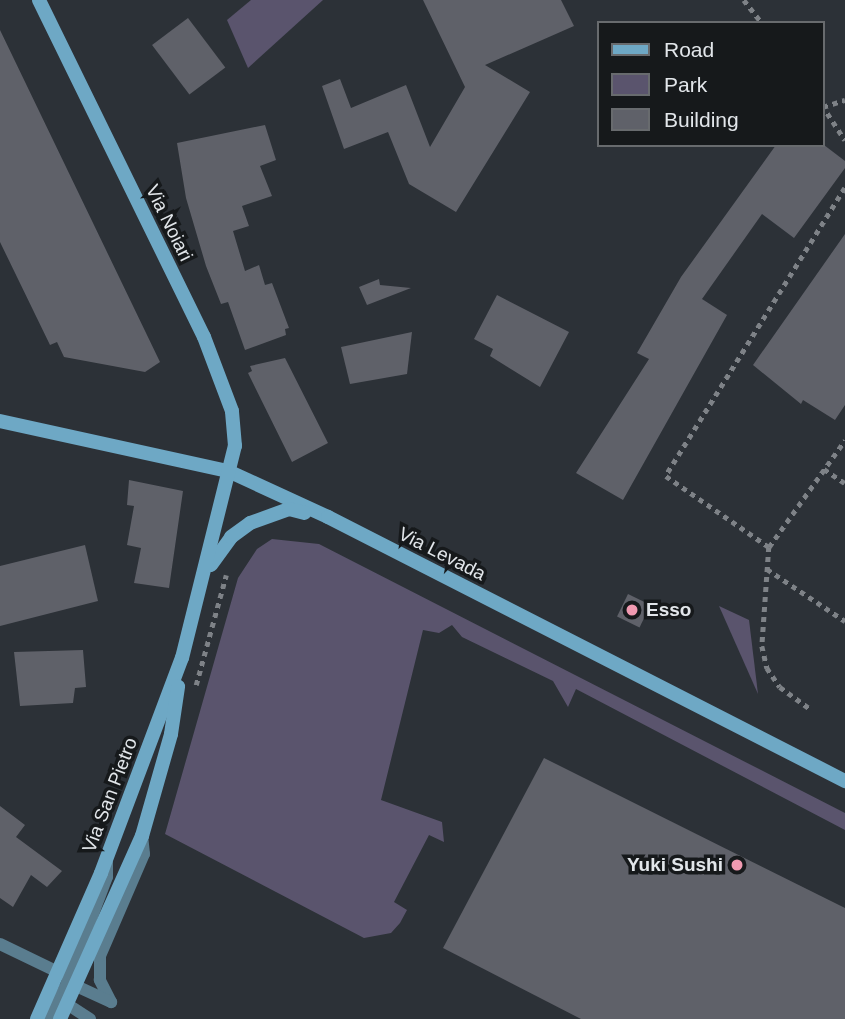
<!DOCTYPE html>
<html>
<head>
<meta charset="utf-8">
<style>
	body { margin:0 }
	#map { position:relative; width:845px; height:1019px; overflow:hidden; background:#2c3137; font-family:Helvetica,sans-serif }
	div>[style] { position:absolute }
	[style*='--x'] { left:calc(var(--x)*1px); top:calc(var(--y)*1px); width:calc(var(--w)*1px); rotate:calc(var(--a)*1deg) }
	.green>* { inset:0; background:#5a546d }
	.building>* { inset:0; background:#5f6169; transform-origin:0 0 }
	.path>* { height:4.5px; margin-top:-2.25px; transform-origin:0; background:repeating-linear-gradient(90deg,#7e8287 0 5px,transparent 0 10px) }
	.lane>* { height:12px; margin:-6px; padding:0 6px; transform-origin:6px; border-radius:6px; background:#5a7d8f }
	.secondary>* { height:14px; margin:-7px; padding:0 7px; transform-origin:7px; border-radius:7px; background:#6ea8c5 }
	.dots>* { width:19px; height:19px; translate:-50% -50%; box-sizing:border-box; border:4px solid #16191b; border-radius:50% }
	span { translate:-50% -50%; white-space:nowrap; text-align:center; line-height:1.15; -webkit-text-stroke:7px #16191b; paint-order:stroke }
	.street-label { font-size:19px; color:#e2e6ea }
	.poi-label { font-size:19px; color:#e2e6ea; font-weight:700 }
	.left { translate:0 -50%; text-align:left }
	.right { translate:-100% -50%; text-align:right }
	.legend { position:absolute; left:597px; top:21px; width:228px; height:126px; box-sizing:border-box; background:#16191b; border:2px solid #686b6e; margin:0; padding:9px 12px; list-style:none; font-size:21px; color:#e2e6ea }
	.legend li { display:flex; align-items:center; gap:14px; height:35px }
	.legend b { width:35px; border:2px solid #686b6e }
</style>
</head>
<body>
<div id="map">
	<div class="green">
		<i style="clip-path:polygon(251px 0,323px 0,248px 68px,227px 20px)"></i>
		<i style="clip-path:polygon(272px 539px,319px 544px,845px 813px,845px 830px,576px 689px,568px 707px,553px 681px,462px 637px,452px 625px,439px 633px,423px 630px,381px 800px,442px 822px,444px 842px,429px 835px,394px 902px,407px 910px,400px 923px,391px 933px,364px 938px,165px 834px,238px 578px,257px 549px)"></i>
		<i style="clip-path:polygon(719px 606px,749px 620px,758px 694px)"></i>
	</div>
	<div class="building">
		<i style="clip-path:polygon(423px 0,561px 0,574px 26px,485px 65px,530px 92px,456px 212px,409px 184px,388px 132px,344px 149px,322px 86px,340px 79px,351px 108px,406px 85px,430px 147px,465px 87px)"></i>
		<i style="left:188px;top:18px;width:62px;height:45px;rotate:53deg"></i>
		<i style="clip-path:polygon(0 30px,160px 362px,145px 372px,64px 357px,57px 342px,50px 345px,0 242px)"></i>
		<i style="clip-path:polygon(265px 125px,276px 160px,260px 166px,272px 196px,242px 206px,249px 226px,233px 231px,245px 271px,259px 265px,265px 285px,272px 283px,289px 328px,285px 329px,286px 335px,245px 350px,228px 302px,221px 304px,206px 266px,186px 198px,177px 143px)"></i>
		<i style="clip-path:polygon(776px 145px,824px 145px,845px 161px,845px 168px,794px 238px,762px 214px,702px 299px,727px 315px,623px 500px,576px 473px,649px 359px,637px 353px,681px 277px)"></i>
		<i style="clip-path:polygon(845px 234px,845px 405px,835px 420px,803px 400px,801px 404px,753px 365px)"></i>
		<i style="clip-path:polygon(379px 279px,380px 285px,411px 288px,367px 305px,359px 287px)"></i>
		<i style="clip-path:polygon(497px 295px,569px 332px,540px 387px,490px 356px,493px 349px,474px 339px)"></i>
		<i style="clip-path:polygon(412px 332px,407px 374px,350px 384px,341px 347px)"></i>
		<i style="clip-path:polygon(285px 358px,328px 443px,292px 462px,248px 373px,252px 371px,250px 366px)"></i>
		<i style="clip-path:polygon(129px 480px,183px 491px,169px 588px,134px 583px,141px 548px,127px 545px,134px 506px,127px 505px)"></i>
		<i style="clip-path:polygon(85px 545px,98px 601px,0 626px,0 566px)"></i>
		<i style="left:628px;top:594px;width:25px;height:25px;rotate:26deg"></i>
		<i style="clip-path:polygon(83px 650px,86px 687px,75px 688px,73px 703px,20px 706px,14px 652px)"></i>
		<i style="clip-path:polygon(544px 758px,845px 908px,845px 1019px,581px 1019px,443px 948px)"></i>
		<i style="clip-path:polygon(0 806px,25px 825px,16px 837px,62px 871px,47px 887px,31px 875px,13px 907px,0 898px)"></i>
	</div>
	<div class="path">
		<i style="--x:744;--y:0;--w:29;--a:52"></i>
		<i style="--x:822;--y:105;--w:42;--a:56.7"></i>
		<i style="--x:823;--y:107;--w:23;--a:-18"></i>
		<i style="--x:845;--y:188;--w:339;--a:121.9"></i>
		<i style="--x:666;--y:476;--w:125;--a:34.6"></i>
		<i style="--x:769;--y:547;--w:131;--a:-54.6"></i>
		<i style="--x:824;--y:469;--w:25;--a:34"></i>
		<i style="--x:769;--y:547;--w:99;--a:94"></i>
		<i style="--x:762;--y:646;--w:23;--a:77"></i>
		<i style="--x:767;--y:668;--w:23;--a:56"></i>
		<i style="--x:780;--y:687;--w:36;--a:36"></i>
		<i style="--x:767;--y:569;--w:94;--a:33.7"></i>
		<i style="--x:196;--y:685;--w:114;--a:-74.7"></i>
	</div>
	<div class="lane">
		<i style="--x:0;--y:944;--w:67;--a:25.8"></i>
		<i style="--x:111;--y:1002;--w:25;--a:-117"></i>
		<i style="--x:100;--y:980;--w:24;--a:-90"></i>
		<i style="--x:100;--y:956;--w:111;--a:-66.7"></i>
		<i style="--x:144;--y:854;--w:18;--a:-96"></i>
		<i style="--x:47;--y:1019;--w:36;--a:-60"></i>
		<i style="--x:65;--y:988;--w:9;--a:-18"></i>
		<i style="--x:74;--y:985;--w:41;--a:24.7"></i>
		<i style="--x:90;--y:1019;--w:27;--a:-147"></i>
		<i style="--x:67;--y:1004;--w:16;--a:-97"></i>
		<i style="--x:65;--y:988;--w:119;--a:-69.3"></i>
		<i style="--x:107;--y:877;--w:15;--a:-90"></i>
	</div>
	<div class="secondary">
		<i style="--x:0;--y:421;--w:233;--a:12.4"></i>
		<i style="--x:228;--y:471;--w:110;--a:24.7"></i>
		<i style="--x:328;--y:517;--w:581;--a:27.05"></i>
		<i style="--x:211;--y:565;--w:34;--a:-54"></i>
		<i style="--x:231;--y:537;--w:24;--a:-36"></i>
		<i style="--x:250;--y:523;--w:41;--a:-19.7"></i>
		<i style="--x:289;--y:509;--w:16;--a:14"></i>
		<i style="--x:37;--y:1019;--w:159;--a:-66.3"></i>
		<i style="--x:101;--y:873;--w:230;--a:-69.4"></i>
		<i style="--x:182;--y:658;--w:219;--a:-76"></i>
		<i style="--x:235;--y:446;--w:35;--a:-95"></i>
		<i style="--x:232;--y:411;--w:79;--a:-110.7"></i>
		<i style="--x:204;--y:337;--w:375;--a:-116.1"></i>
		<i style="--x:60;--y:1019;--w:201;--a:-65.9"></i>
		<i style="--x:142;--y:836;--w:106;--a:-74.1"></i>
		<i style="--x:171;--y:734;--w:48;--a:-81.5"></i>
	</div>
	<div class="dots">
		<i style="left:632px;top:610px;background:#f19ab1"></i>
		<i style="left:737px;top:865px;background:#f19ab1"></i>
	</div>
	<div class="street-label">
		<span style="left:169px;top:223px;rotate:64deg">Via Noiari</span>
		<span style="left:442px;top:554px;rotate:27deg">Via Levada</span>
		<span style="left:110px;top:795px;rotate:-69deg">Via San Pietro</span>
	</div>
	<div class="poi-label">
		<span class="left" style="left:646px;top:610px">Esso</span>
		<span class="right" style="left:723px;top:865px">Yuki Sushi</span>
	</div>
	<ul class="legend">
	<li><b style="height:9px;background:#6ea8c5"></b>Road</li>
	<li><b style="height:19px;background:#5a546d"></b>Park</li>
	<li><b style="height:19px;background:#5f6169"></b>Building</li>
	</ul>
</div>
</body>
</html>
